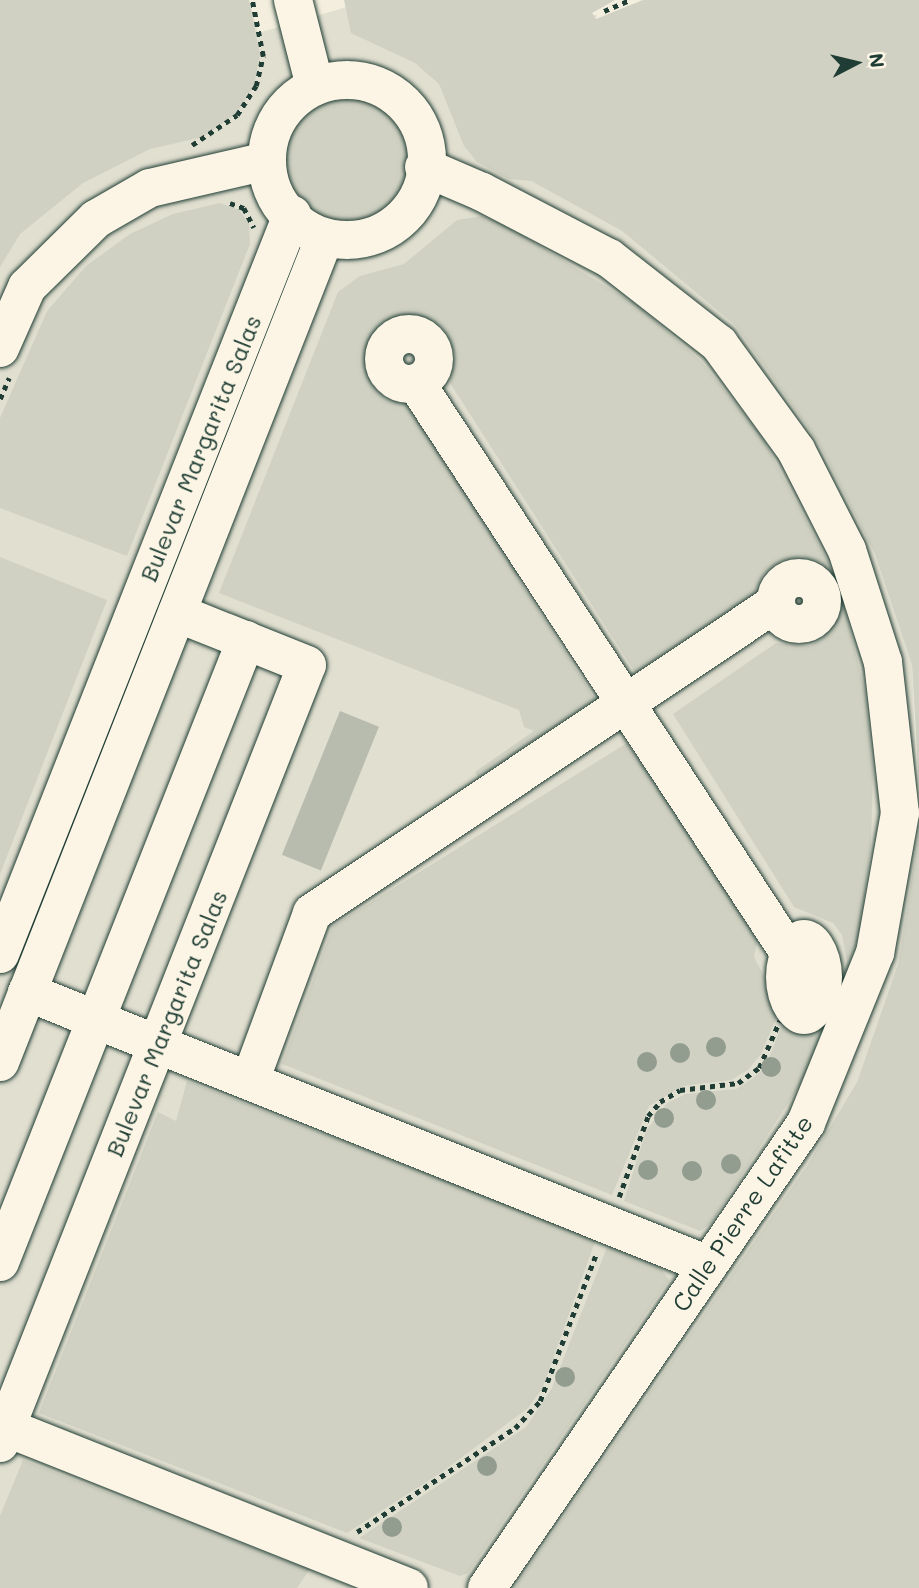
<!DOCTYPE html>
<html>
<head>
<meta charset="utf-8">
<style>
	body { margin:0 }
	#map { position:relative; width:919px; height:1588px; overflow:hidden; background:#f3eede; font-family:Mali,sans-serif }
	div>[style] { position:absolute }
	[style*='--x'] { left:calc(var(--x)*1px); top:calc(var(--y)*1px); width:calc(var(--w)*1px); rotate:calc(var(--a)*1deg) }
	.built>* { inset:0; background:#e1dfd0 }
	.green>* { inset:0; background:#d0d1c2 }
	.round { border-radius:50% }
	.building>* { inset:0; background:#b8bcae; transform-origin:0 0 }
	.path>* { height:4.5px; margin-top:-2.25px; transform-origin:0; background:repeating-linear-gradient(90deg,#1f3d34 0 5px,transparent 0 10px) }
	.roads { filter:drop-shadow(0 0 2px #1f3d34) drop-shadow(0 0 2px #1f3d34) }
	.minor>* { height:38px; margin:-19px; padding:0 19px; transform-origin:19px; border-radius:19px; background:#fcf5e5 }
	.minor>.ring { margin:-19px; padding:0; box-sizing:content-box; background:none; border:38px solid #fcf5e5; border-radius:50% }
	.trees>* { width:20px; height:20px; margin:-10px; border-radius:50%; background:#929d90 }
	span { translate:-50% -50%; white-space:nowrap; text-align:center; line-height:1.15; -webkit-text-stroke:5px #fcf5e5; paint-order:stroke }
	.street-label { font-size:24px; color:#1f3d34 }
	.north { position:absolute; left:821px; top:28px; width:70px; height:70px; -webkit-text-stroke:5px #fcf5e5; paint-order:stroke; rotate:83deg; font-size:19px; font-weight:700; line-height:28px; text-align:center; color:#1f3d34 }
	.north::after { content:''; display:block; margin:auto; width:24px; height:32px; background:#1f3d34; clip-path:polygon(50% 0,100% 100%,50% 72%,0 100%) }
</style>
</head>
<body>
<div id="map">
	<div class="built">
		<i style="clip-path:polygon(0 0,249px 0,258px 33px,371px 0,597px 15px,531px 181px,622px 231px,735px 325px,818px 442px,875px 554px,912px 665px,919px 831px,898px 964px,857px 1082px,808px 1164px,514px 1588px,0 1588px)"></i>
	</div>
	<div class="green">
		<i style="clip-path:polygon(0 0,249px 0,260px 55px,254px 86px,236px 114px,203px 137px,150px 149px,83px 183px,20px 234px,0 267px)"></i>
		<i style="clip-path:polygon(344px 0,615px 0,592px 13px,596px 19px,643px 0,919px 0,919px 786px,912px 665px,875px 554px,818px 442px,735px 325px,622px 231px,531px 181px,509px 179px,477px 162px,464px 146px,439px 84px,415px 63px,351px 33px)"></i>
		<i class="round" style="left:282px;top:94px;width:132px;height:132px"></i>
		<i style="clip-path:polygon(220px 203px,239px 210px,249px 223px,250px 244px,127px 556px,0 508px,0 418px,47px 311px,86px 266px,130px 234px,173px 214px)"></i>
		<i style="clip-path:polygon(482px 216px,507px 226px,638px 306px,701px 361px,762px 437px,837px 579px,821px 562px,801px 556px,780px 561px,763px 574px,750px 603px,638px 677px,450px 383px,455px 355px,448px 336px,441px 326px,413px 315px,379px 325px,365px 365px,373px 385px,385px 399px,420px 407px,524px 571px,517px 577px,597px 702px,481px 783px,475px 772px,534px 731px,524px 727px,519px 710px,219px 593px,338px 292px,360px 276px,404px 264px,457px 220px)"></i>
		<i style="clip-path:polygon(0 557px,107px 600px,0 874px)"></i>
		<i style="clip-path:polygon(843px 600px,865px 692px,873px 770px,871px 844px,860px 930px,847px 976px,808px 1072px,711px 1223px,700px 1231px,624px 1201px,646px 1131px,667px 1103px,686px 1094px,736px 1089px,752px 1079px,765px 1068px,785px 1017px,777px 1016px,761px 1054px,748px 1070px,731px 1080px,683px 1086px,649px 1106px,612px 1195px,282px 1064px,333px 926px,627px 743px,760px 927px,754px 957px,771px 990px,801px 1003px,830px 992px,841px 980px,847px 962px,842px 935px,833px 923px,794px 907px,673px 714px,776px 643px,810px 646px,822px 639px,839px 616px)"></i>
		<i style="clip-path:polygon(919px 831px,919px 1588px,514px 1588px,808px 1164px,857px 1082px,898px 964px)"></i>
		<i style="clip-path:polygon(187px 1081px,596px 1239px,542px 1389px,528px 1408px,442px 1472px,347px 1533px,39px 1413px,158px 1112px,176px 1121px)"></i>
		<i style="clip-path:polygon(608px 1245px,658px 1265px,669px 1280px,468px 1573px,460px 1576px,359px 1538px,526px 1427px,552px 1388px)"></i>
		<i style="clip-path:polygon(23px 1460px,278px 1558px,310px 1569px,297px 1588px,0 1588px,0 1516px)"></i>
	</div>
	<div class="building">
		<i style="left:340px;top:711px;width:42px;height:155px;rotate:22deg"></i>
	</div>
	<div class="path">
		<i style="--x:604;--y:11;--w:28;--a:-23"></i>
		<i style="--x:192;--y:145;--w:54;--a:-33.7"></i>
		<i style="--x:237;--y:115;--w:35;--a:-57"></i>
		<i style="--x:256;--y:86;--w:31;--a:-77"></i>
		<i style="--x:263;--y:56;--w:57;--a:-101.1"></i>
		<i style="--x:230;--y:203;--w:15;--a:20"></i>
		<i style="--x:244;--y:208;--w:22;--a:63"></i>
		<i style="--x:0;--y:399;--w:23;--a:-67"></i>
		<i style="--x:619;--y:1197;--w:86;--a:-70.3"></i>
		<i style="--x:648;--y:1116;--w:18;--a:-49"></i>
		<i style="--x:660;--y:1102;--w:23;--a:-31"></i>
		<i style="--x:680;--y:1090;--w:58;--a:-6.9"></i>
		<i style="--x:738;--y:1083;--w:26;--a:-36"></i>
		<i style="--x:759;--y:1068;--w:52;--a:-66.4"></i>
		<i style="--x:357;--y:1532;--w:189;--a:-33.4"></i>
		<i style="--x:515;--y:1428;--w:37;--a:-47"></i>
		<i style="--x:540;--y:1401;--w:157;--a:-69.1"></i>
	</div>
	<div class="roads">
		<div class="minor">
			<i style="--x:293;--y:0;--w:89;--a:75.7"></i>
			<i class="ring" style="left:267px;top:80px;width:122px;height:122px"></i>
			<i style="--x:424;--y:167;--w:63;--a:23.3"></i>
			<i style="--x:482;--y:192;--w:143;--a:27.5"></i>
			<i style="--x:609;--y:258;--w:140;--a:38"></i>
			<i style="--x:719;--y:344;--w:131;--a:54"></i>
			<i style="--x:796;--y:450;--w:112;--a:63"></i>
			<i style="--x:847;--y:550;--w:118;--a:72.2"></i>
			<i style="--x:883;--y:662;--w:152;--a:83.6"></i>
			<i style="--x:900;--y:813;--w:142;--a:100.1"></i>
			<i style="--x:875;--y:953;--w:183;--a:112.1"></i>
			<i style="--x:806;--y:1123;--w:564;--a:124.45"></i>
			<i class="ring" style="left:384px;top:334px;width:12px;height:12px"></i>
			<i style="--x:0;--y:348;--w:67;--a:-66.1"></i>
			<i style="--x:27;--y:287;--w:97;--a:-44.6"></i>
			<i style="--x:96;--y:219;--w:62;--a:-29.9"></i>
			<i style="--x:150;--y:188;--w:120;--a:-13"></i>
			<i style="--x:416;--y:383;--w:675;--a:56.78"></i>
			<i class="ring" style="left:776px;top:578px;width:8px;height:8px"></i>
			<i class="ring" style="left:785px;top:939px;width:-2px;height:-2px"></i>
			<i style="--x:0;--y:954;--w:795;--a:-68.44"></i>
			<i style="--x:27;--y:992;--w:734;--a:21.84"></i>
			<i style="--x:0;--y:1062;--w:884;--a:-68.51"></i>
			<i style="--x:250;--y:1081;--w:179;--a:-69.7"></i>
			<i style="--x:312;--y:913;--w:558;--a:-33.75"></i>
			<i style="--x:0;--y:1262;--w:669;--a:-68.42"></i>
			<i style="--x:0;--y:1425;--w:440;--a:21.7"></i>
			<i style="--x:0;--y:1443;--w:836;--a:-68.47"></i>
			<i style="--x:307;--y:665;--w:140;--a:-158.2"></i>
		</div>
	</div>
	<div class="trees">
		<i style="left:716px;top:1047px"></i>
		<i style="left:680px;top:1053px"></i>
		<i style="left:647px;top:1062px"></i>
		<i style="left:771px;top:1067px"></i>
		<i style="left:706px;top:1100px"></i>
		<i style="left:664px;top:1118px"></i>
		<i style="left:731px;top:1164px"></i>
		<i style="left:648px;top:1170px"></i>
		<i style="left:692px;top:1171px"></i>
		<i style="left:565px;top:1377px"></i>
		<i style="left:487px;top:1466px"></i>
		<i style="left:392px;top:1527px"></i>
	</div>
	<div class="street-label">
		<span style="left:200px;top:448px;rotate:-68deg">Bulevar Margarita Salas</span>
		<span style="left:166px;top:1023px;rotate:-68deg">Bulevar Margarita Salas</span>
		<span style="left:742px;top:1213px;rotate:-56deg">Calle Pierre Lafitte</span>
	</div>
	<div class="north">N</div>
</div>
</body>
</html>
